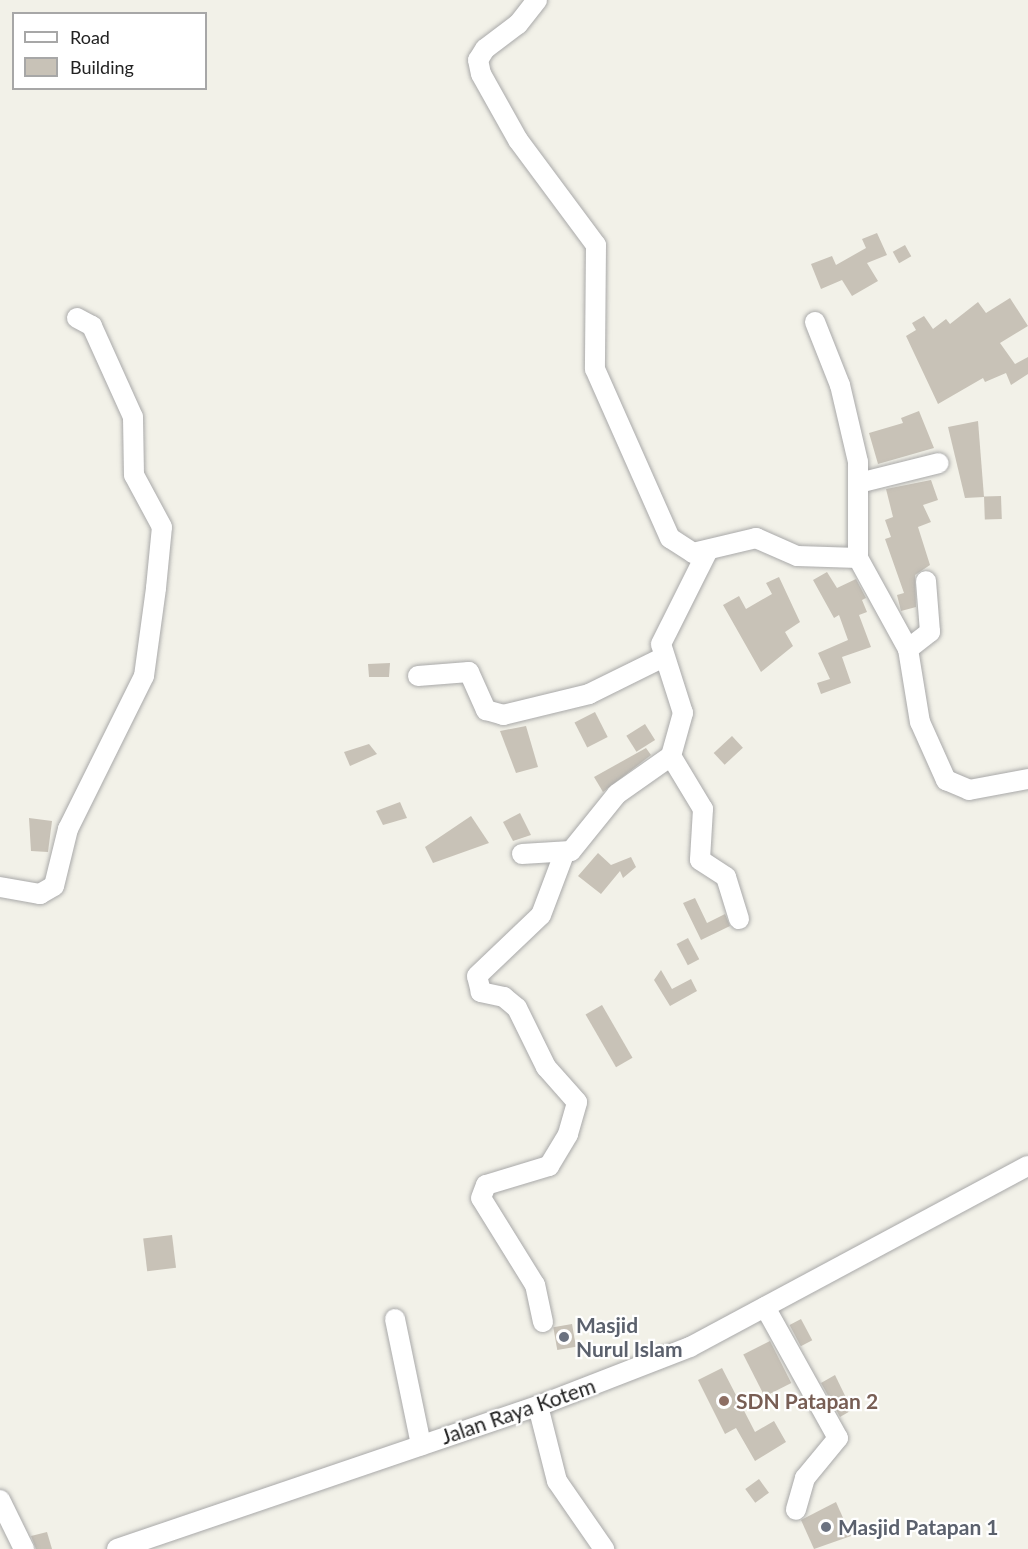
<!DOCTYPE html>
<html>
<head>
<meta charset="utf-8">
<style>
	body { margin:0 }
	#map { position:relative; width:1028px; height:1549px; overflow:hidden; background:#f2f1e8; font-family:Lato,sans-serif }
	div>[style] { position:absolute }
	[style*='--x'] { left:calc(var(--x)*1px); top:calc(var(--y)*1px); width:calc(var(--w)*1px); rotate:calc(var(--a)*1deg) }
	.building>* { inset:0; background:#c8c2b7; transform-origin:0 0 }
	.roads { filter:drop-shadow(0 0 2px #a9a9a9) drop-shadow(0 0 2px #a9a9a9) }
	.minor>* { height:20px; margin:-10px; padding:0 10px; transform-origin:10px; border-radius:10px; background:#fff }
	.dots>* { width:16px; height:16px; translate:-50% -50%; box-sizing:border-box; border:3px solid #fff; border-radius:50% }
	span { translate:-50% -50%; white-space:nowrap; text-align:center; line-height:1.15; -webkit-text-stroke:4.5px #fff; paint-order:stroke }
	.worship-label { font-size:21px; color:#5b616d; font-weight:700 }
	.left { translate:0 -50%; text-align:left }
	.education-label { font-size:21px; color:#785e54; font-weight:700 }
	.street-label { font-size:21px; color:#222 }
	.legend { position:absolute; left:12px; top:12px; width:195px; height:78px; box-sizing:border-box; background:#fff; border:2px solid #a7a7a7; margin:0; padding:8px 10px; list-style:none; font-size:18px; color:#222 }
	.legend li { display:flex; align-items:center; gap:12px; height:30px }
	.legend b { width:30px; border:2px solid #a7a7a7 }
</style>
</head>
<body>
<div id="map">
	<div class="building">
		<i style="clip-path:polygon(877px 233px,887px 255px,867px 263px,878px 281px,852px 296px,842px 280px,821px 289px,811px 264px,832px 256px,836px 265px,866px 248px,862px 239px)"></i>
		<i style="left:905px;top:245px;width:13px;height:14px;rotate:61deg"></i>
		<i style="clip-path:polygon(1010px 298px,1028px 326px,1000px 343px,1015px 364px,1028px 357px,1028px 374px,1011px 385px,1006px 373px,985px 382px,983px 378px,938px 404px,906px 336px,916px 330px,912px 323px,924px 316px,933px 329px,946px 319px,950px 324px,978px 302px,986px 313px)"></i>
		<i style="clip-path:polygon(919px 411px,934px 448px,878px 464px,869px 433px,903px 423px,901px 418px)"></i>
		<i style="clip-path:polygon(978px 421px,984px 497px,965px 498px,948px 427px)"></i>
		<i style="clip-path:polygon(931px 480px,938px 500px,923px 505px,931px 522px,918px 527px,930px 565px,915px 575px,916px 607px,901px 611px,897px 595px,904px 593px,885px 539px,891px 537px,885px 520px,893px 517px,886px 489px)"></i>
		<i style="left:1001px;top:496px;width:23px;height:17px;rotate:88deg"></i>
		<i style="clip-path:polygon(827px 572px,837px 588px,856px 579px,866px 598px,862px 600px,867px 612px,859px 615px,871px 647px,842px 657px,851px 683px,821px 694px,817px 683px,830px 679px,818px 653px,848px 640px,839px 615px,834px 618px,813px 580px)"></i>
		<i style="clip-path:polygon(779px 577px,800px 622px,785px 632px,793px 646px,761px 672px,723px 605px,739px 596px,746px 609px,772px 594px,766px 583px)"></i>
		<i style="clip-path:polygon(390px 663px,389px 677px,369px 677px,368px 664px)"></i>
		<i style="left:595px;top:712px;width:28px;height:23px;rotate:63deg"></i>
		<i style="left:645px;top:724px;width:19px;height:22px;rotate:58deg"></i>
		<i style="clip-path:polygon(526px 726px,538px 767px,516px 773px,500px 731px)"></i>
		<i style="left:732px;top:736px;width:16px;height:25px;rotate:47deg"></i>
		<i style="clip-path:polygon(369px 744px,377px 754px,350px 766px,344px 752px)"></i>
		<i style="clip-path:polygon(646px 748px,651px 755px,603px 792px,594px 777px)"></i>
		<i style="clip-path:polygon(400px 802px,407px 818px,383px 825px,376px 811px)"></i>
		<i style="clip-path:polygon(520px 813px,531px 835px,513px 841px,503px 822px)"></i>
		<i style="clip-path:polygon(471px 816px,489px 843px,433px 863px,425px 847px)"></i>
		<i style="clip-path:polygon(29px 818px,52px 821px,48px 852px,31px 851px)"></i>
		<i style="clip-path:polygon(598px 853px,611px 865px,631px 857px,636px 867px,623px 878px,620px 871px,601px 894px,578px 876px)"></i>
		<i style="clip-path:polygon(695px 898px,707px 923px,725px 914px,730px 926px,701px 940px,683px 903px)"></i>
		<i style="left:688px;top:938px;width:24px;height:13px;rotate:62deg"></i>
		<i style="clip-path:polygon(661px 970px,672px 989px,691px 979px,697px 991px,670px 1006px,654px 980px)"></i>
		<i style="left:602px;top:1005px;width:61px;height:19px;rotate:60deg"></i>
		<i style="left:172px;top:1235px;width:33px;height:29px;rotate:83deg"></i>
		<i style="left:801px;top:1319px;width:24px;height:13px;rotate:62deg"></i>
		<i style="left:572px;top:1324px;width:23px;height:19px;rotate:80deg"></i>
		<i style="left:770px;top:1341px;width:47px;height:30px;rotate:63deg"></i>
		<i style="clip-path:polygon(722px 1368px,755px 1432px,774px 1421px,786px 1442px,755px 1461px,736px 1428px,725px 1434px,698px 1380px)"></i>
		<i style="clip-path:polygon(835px 1375px,852px 1410px,840px 1417px,821px 1383px)"></i>
		<i style="left:759px;top:1479px;width:17px;height:17px;rotate:54deg"></i>
		<i style="clip-path:polygon(836px 1502px,851px 1536px,814px 1549px,801px 1520px)"></i>
		<i style="clip-path:polygon(47px 1532px,52px 1549px,36px 1549px,31px 1536px)"></i>
	</div>
	<div class="roads">
		<div class="minor">
			<i style="--x:537;--y:0;--w:31;--a:128"></i>
			<i style="--x:518;--y:24;--w:41;--a:142.9"></i>
			<i style="--x:485;--y:49;--w:13;--a:122"></i>
			<i style="--x:478;--y:60;--w:14;--a:78"></i>
			<i style="--x:481;--y:74;--w:76;--a:60.7"></i>
			<i style="--x:518;--y:140;--w:131;--a:53.4"></i>
			<i style="--x:596;--y:245;--w:124;--a:90.5"></i>
			<i style="--x:595;--y:369;--w:185;--a:66.1"></i>
			<i style="--x:670;--y:538;--w:27;--a:33"></i>
			<i style="--x:693;--y:553;--w:65;--a:-13.4"></i>
			<i style="--x:756;--y:538;--w:45;--a:23.7"></i>
			<i style="--x:797;--y:556;--w:61;--a:1.9"></i>
			<i style="--x:858;--y:558;--w:104;--a:61.2"></i>
			<i style="--x:908;--y:649;--w:74;--a:80.7"></i>
			<i style="--x:920;--y:722;--w:64;--a:65.9"></i>
			<i style="--x:946;--y:780;--w:25;--a:23"></i>
			<i style="--x:969;--y:790;--w:60;--a:-10.6"></i>
			<i style="--x:815;--y:322;--w:68;--a:68.4"></i>
			<i style="--x:840;--y:385;--w:79;--a:76.8"></i>
			<i style="--x:858;--y:462;--w:96;--a:90"></i>
			<i style="--x:859;--y:483;--w:82;--a:-14"></i>
			<i style="--x:908;--y:649;--w:28;--a:-38"></i>
			<i style="--x:930;--y:632;--w:51;--a:-94.5"></i>
			<i style="--x:418;--y:676;--w:51;--a:-4.5"></i>
			<i style="--x:469;--y:672;--w:42;--a:65.9"></i>
			<i style="--x:486;--y:710;--w:18;--a:16"></i>
			<i style="--x:503;--y:715;--w:89;--a:-13.7"></i>
			<i style="--x:589;--y:694;--w:81;--a:-26.3"></i>
			<i style="--x:671;--y:756;--w:62;--a:58.9"></i>
			<i style="--x:703;--y:809;--w:51;--a:93.4"></i>
			<i style="--x:700;--y:860;--w:31;--a:33"></i>
			<i style="--x:726;--y:877;--w:44;--a:72.8"></i>
			<i style="--x:522;--y:854;--w:49;--a:-3.5"></i>
			<i style="--x:571;--y:851;--w:73;--a:-51.1"></i>
			<i style="--x:617;--y:794;--w:66;--a:-35.1"></i>
			<i style="--x:671;--y:756;--w:45;--a:-74.4"></i>
			<i style="--x:683;--y:713;--w:72;--a:-107.7"></i>
			<i style="--x:661;--y:644;--w:105;--a:-63.4"></i>
			<i style="--x:0;--y:887;--w:41;--a:9.9"></i>
			<i style="--x:40;--y:894;--w:16;--a:-30"></i>
			<i style="--x:54;--y:886;--w:59;--a:-76.2"></i>
			<i style="--x:68;--y:829;--w:171;--a:-63.6"></i>
			<i style="--x:144;--y:676;--w:89;--a:-82.2"></i>
			<i style="--x:156;--y:588;--w:61;--a:-84.4"></i>
			<i style="--x:162;--y:527;--w:59;--a:-118.3"></i>
			<i style="--x:134;--y:475;--w:58;--a:-91"></i>
			<i style="--x:133;--y:417;--w:100;--a:-114.3"></i>
			<i style="--x:92;--y:326;--w:17;--a:-152"></i>
			<i style="--x:765;--y:1307;--w:150;--a:60.9"></i>
			<i style="--x:838;--y:1438;--w:52;--a:129.5"></i>
			<i style="--x:805;--y:1478;--w:33;--a:106"></i>
			<i style="--x:395;--y:1319;--w:129;--a:78.3"></i>
			<i style="--x:543;--y:1322;--w:38;--a:-102"></i>
			<i style="--x:535;--y:1285;--w:102;--a:-121.8"></i>
			<i style="--x:481;--y:1198;--w:14;--a:-69"></i>
			<i style="--x:486;--y:1185;--w:66;--a:-16.8"></i>
			<i style="--x:549;--y:1166;--w:37;--a:-59"></i>
			<i style="--x:568;--y:1134;--w:33;--a:-74"></i>
			<i style="--x:577;--y:1102;--w:47;--a:-131.5"></i>
			<i style="--x:546;--y:1067;--w:66;--a:-116.2"></i>
			<i style="--x:517;--y:1008;--w:17;--a:-140"></i>
			<i style="--x:504;--y:997;--w:24;--a:-168"></i>
			<i style="--x:481;--y:992;--w:16;--a:-104"></i>
			<i style="--x:477;--y:976;--w:88;--a:-43.6"></i>
			<i style="--x:541;--y:915;--w:65;--a:-69.3"></i>
			<i style="--x:538;--y:1406;--w:77;--a:75.8"></i>
			<i style="--x:557;--y:1481;--w:83;--a:55.3"></i>
			<i style="--x:0;--y:1500;--w:55;--a:63.9"></i>
			<i style="--x:117;--y:1549;--w:445;--a:-18.8"></i>
			<i style="--x:538;--y:1406;--w:163;--a:-21.2"></i>
			<i style="--x:690;--y:1347;--w:383;--a:-28.2"></i>
		</div>
	</div>
	<div class="dots">
		<i style="left:564px;top:1337px;background:#6b7280"></i>
		<i style="left:724px;top:1401px;background:#8d6e63"></i>
		<i style="left:826px;top:1527px;background:#6b7280"></i>
	</div>
	<div class="worship-label">
		<span class="left" style="left:576px;top:1337px">Masjid<br>Nurul Islam</span>
		<span class="left" style="left:838px;top:1527px">Masjid Patapan 1</span>
	</div>
	<div class="education-label">
		<span class="left" style="left:736px;top:1401px">SDN Patapan 2</span>
	</div>
	<div class="street-label">
		<span style="left:518px;top:1411px;rotate:-19deg">Jalan Raya Kotem</span>
	</div>
	<ul class="legend">
	<li><b style="height:8px;background:#fff"></b>Road</li>
	<li><b style="height:16px;background:#c8c2b7"></b>Building</li>
	</ul>
</div>
</body>
</html>
